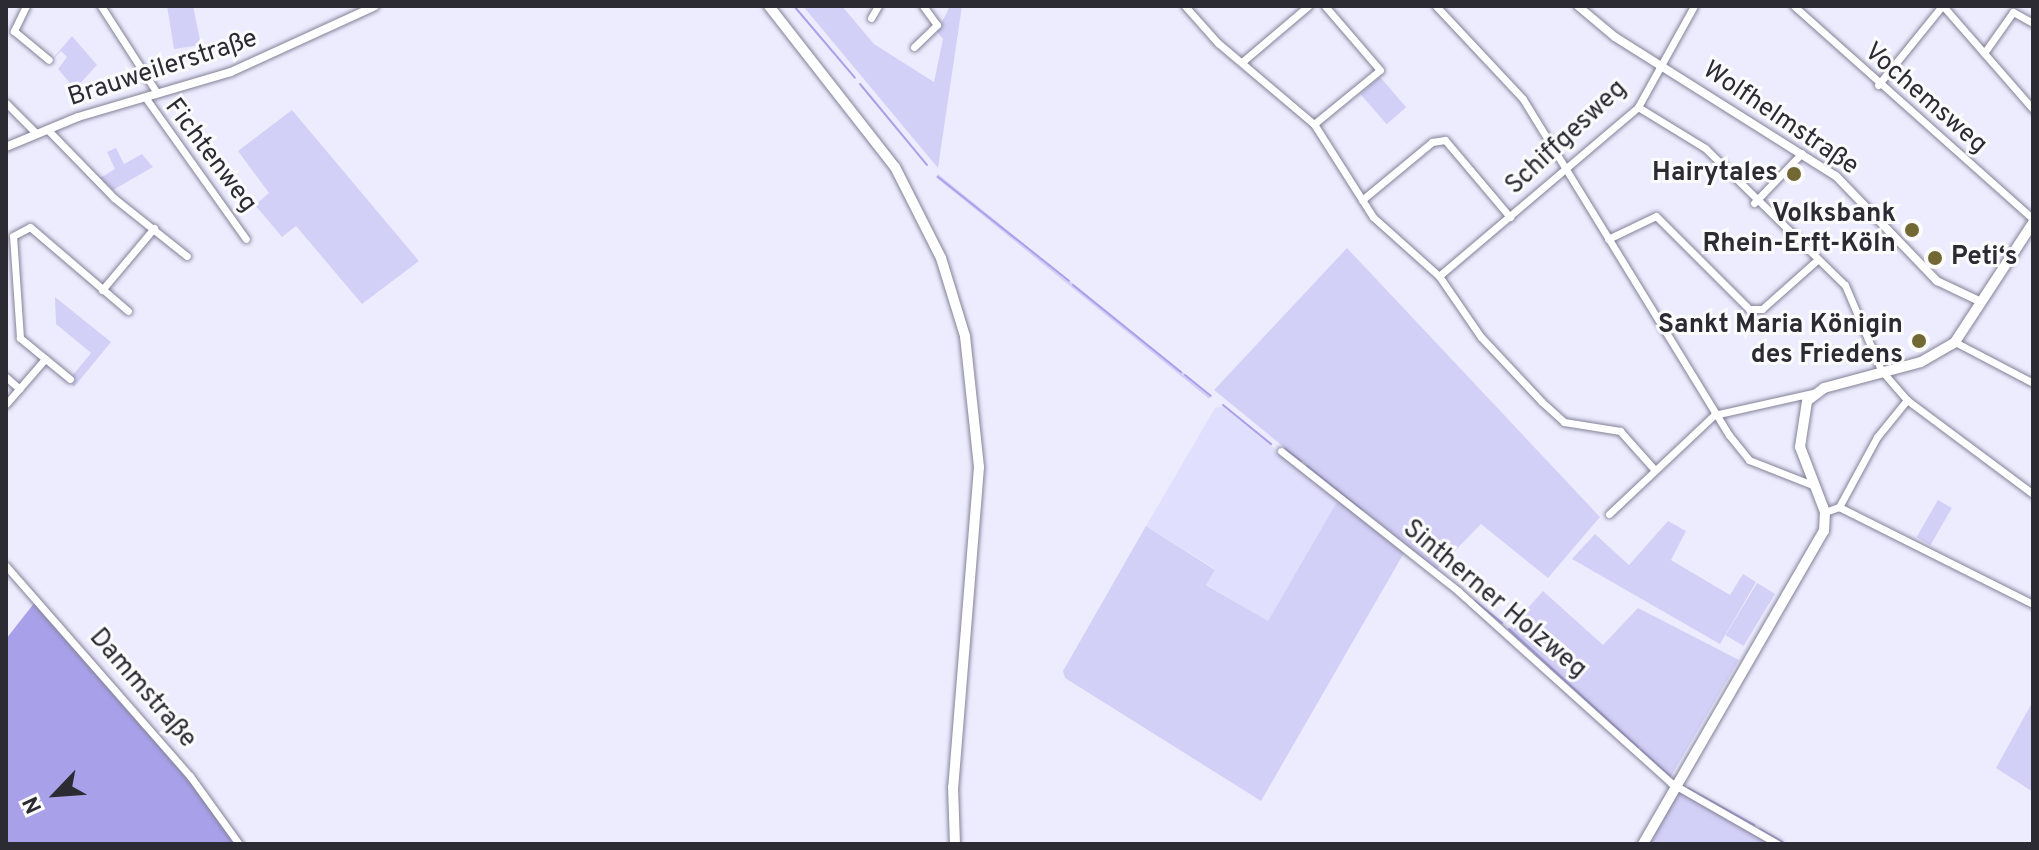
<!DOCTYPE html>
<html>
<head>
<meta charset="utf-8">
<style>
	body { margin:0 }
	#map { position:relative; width:2039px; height:850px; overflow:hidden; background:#edecff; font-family:Overpass,sans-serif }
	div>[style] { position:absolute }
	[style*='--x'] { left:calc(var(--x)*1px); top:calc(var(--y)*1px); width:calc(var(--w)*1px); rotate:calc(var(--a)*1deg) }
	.built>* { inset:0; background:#e1dffe }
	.green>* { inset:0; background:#d3d0f8; transform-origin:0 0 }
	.water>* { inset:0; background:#a8a1ea }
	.stream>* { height:2px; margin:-1px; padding:0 1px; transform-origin:1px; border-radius:1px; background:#a8a1ea }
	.roads { filter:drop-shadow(0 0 2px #838196) drop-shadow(0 0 2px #838196) }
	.minor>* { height:7px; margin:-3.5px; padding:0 3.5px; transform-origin:3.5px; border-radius:3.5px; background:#fff }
	.tertiary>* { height:8px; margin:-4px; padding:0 4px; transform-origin:4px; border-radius:4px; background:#fff }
	.secondary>* { height:10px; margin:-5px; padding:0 5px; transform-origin:5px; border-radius:5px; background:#fff }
	.dots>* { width:22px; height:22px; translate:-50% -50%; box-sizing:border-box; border:4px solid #fbfbfb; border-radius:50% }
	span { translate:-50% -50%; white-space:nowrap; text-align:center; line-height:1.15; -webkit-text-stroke:6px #fbfbfb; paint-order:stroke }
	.street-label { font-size:26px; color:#2c2b34 }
	.poi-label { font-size:26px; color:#2c2b34; font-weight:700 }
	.right { translate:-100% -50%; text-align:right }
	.left { translate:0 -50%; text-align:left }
	.frame { position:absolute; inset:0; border:8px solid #2c2b34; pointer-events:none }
	.north { position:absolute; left:16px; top:754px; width:80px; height:80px; -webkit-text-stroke:6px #fbfbfb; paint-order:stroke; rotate:245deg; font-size:22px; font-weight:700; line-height:32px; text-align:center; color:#2c2b34 }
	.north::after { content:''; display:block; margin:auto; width:28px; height:36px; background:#2c2b34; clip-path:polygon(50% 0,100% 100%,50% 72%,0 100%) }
</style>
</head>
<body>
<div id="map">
	<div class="built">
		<i style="clip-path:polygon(1222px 406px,1338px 500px,1268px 622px,1206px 584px,1215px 569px,1146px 526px,1215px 408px)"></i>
	</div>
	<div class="green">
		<i style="clip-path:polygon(167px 6px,193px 6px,201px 45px,174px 49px)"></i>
		<i style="clip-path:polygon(803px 6px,842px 6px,874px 44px,934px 82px,943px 39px,937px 32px,950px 6px,962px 6px,938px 168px)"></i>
		<i style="clip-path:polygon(72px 36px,97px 65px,75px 89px,58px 69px,67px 57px,61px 51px,50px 62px)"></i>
		<i style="left:1380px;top:77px;width:40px;height:26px;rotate:49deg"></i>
		<i style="clip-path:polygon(292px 110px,419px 261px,362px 304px,296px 226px,282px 237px,255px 205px,269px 193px,238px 151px)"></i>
		<i style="clip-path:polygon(116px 148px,124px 164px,142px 154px,153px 167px,113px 190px,100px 178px,115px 169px,107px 152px)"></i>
		<i style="left:938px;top:174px;width:352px;height:4px;rotate:39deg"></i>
		<i style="clip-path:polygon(1347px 248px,1600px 517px,1548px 578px,1481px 524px,1437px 569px,1501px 624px,1214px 390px)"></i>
		<i style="clip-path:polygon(55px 297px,111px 342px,74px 387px,68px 381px,91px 353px,56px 324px)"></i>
		<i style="clip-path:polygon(1338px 500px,1404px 553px,1261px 801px,1065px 678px,1063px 671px,1146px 526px,1215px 570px,1206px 585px,1268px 621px)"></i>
		<i style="left:1938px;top:500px;width:16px;height:43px;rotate:30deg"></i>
		<i style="clip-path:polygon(1668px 521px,1686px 531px,1671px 560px,1730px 595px,1743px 574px,1756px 582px,1720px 644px,1572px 559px,1595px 534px,1629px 565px)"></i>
		<i style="left:1757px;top:583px;width:21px;height:61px;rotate:31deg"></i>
		<i style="clip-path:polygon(1543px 591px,1603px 645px,1638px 608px,1739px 660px,1670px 778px,1508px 630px)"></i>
		<i style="clip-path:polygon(2033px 701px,2033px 792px,1996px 768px)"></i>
		<i style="clip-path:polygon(1678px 791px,1757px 834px,1773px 844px,1647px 844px)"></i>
	</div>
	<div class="water">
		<i style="clip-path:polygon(35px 602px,194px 785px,235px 844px,6px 844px,6px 639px)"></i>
	</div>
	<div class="stream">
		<i style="--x:794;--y:6;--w:94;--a:49.7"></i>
		<i style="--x:860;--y:84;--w:105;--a:50.4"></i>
		<i style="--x:938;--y:177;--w:167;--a:38.4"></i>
		<i style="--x:1073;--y:285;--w:139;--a:38.9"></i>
		<i style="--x:1185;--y:375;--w:33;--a:39"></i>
		<i style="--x:1223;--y:405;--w:62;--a:39.1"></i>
		<i style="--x:1285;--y:449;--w:20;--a:37"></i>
		<i style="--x:1307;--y:466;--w:70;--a:38.7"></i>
		<i style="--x:1475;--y:601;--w:35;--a:39"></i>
		<i style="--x:1509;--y:629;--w:175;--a:42.5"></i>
		<i style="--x:1641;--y:750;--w:39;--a:42"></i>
		<i style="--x:1688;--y:788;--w:76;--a:29.3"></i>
		<i style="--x:1760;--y:829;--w:30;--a:30"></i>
	</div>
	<div class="roads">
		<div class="minor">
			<i style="--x:26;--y:6;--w:28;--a:116"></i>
			<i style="--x:14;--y:31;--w:45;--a:39.6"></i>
			<i style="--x:101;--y:6;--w:103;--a:57.2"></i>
			<i style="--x:1185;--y:6;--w:50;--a:48.3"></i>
			<i style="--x:1218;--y:43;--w:126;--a:40.2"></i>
			<i style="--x:1314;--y:124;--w:110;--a:57.6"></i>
			<i style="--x:1373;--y:217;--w:89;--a:41.8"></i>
			<i style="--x:1439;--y:276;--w:74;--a:55.5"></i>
			<i style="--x:1481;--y:337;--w:89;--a:46.8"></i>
			<i style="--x:1542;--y:402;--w:30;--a:42"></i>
			<i style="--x:1564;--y:422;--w:57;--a:9.1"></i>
			<i style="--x:1620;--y:431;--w:50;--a:48.3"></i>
			<i style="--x:1436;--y:6;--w:127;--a:46.9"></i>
			<i style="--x:1523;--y:99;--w:394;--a:58.5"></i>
			<i style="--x:1729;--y:435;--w:32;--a:51"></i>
			<i style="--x:1749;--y:460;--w:71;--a:21.5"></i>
			<i style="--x:1794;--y:6;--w:320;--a:41.7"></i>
			<i style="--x:1943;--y:6;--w:137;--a:48.9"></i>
			<i style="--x:871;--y:18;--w:14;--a:-60"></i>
			<i style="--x:914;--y:47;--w:32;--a:-44"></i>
			<i style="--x:937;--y:25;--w:24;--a:-126"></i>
			<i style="--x:1984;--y:53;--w:50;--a:-54.7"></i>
			<i style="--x:2013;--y:12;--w:23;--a:29"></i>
			<i style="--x:1242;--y:62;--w:87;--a:-40.3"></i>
			<i style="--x:1878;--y:85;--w:102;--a:-51"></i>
			<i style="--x:145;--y:97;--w:174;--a:54.6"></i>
			<i style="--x:6;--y:103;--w:42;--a:45"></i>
			<i style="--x:1638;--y:107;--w:79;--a:31.5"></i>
			<i style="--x:1705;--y:148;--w:196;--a:44.4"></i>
			<i style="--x:1845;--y:285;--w:92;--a:67"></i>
			<i style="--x:1881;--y:370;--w:40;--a:49"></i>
			<i style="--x:1907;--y:400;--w:157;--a:36.7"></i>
			<i style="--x:1314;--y:124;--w:85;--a:-39.3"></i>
			<i style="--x:1380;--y:70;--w:84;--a:-130.7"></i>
			<i style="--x:47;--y:129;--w:96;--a:45.8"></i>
			<i style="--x:114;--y:198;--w:93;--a:38.5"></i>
			<i style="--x:1362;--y:200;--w:91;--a:-39.6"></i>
			<i style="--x:1432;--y:142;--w:13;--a:-9"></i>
			<i style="--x:1445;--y:140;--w:101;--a:49.8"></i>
			<i style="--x:1754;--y:203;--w:69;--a:-46.2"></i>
			<i style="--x:1608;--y:239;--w:53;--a:-25.6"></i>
			<i style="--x:1656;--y:216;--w:132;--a:45"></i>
			<i style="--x:1749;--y:309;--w:13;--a:0"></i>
			<i style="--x:1762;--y:309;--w:72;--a:-41.6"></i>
			<i style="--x:1439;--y:276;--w:261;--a:-40.3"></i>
			<i style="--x:1638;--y:107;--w:115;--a:-61"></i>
			<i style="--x:102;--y:290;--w:81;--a:-50"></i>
			<i style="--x:1955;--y:342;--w:88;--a:27.7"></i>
			<i style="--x:6;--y:377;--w:18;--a:41"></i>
			<i style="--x:70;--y:379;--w:65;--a:-140.6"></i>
			<i style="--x:20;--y:338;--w:102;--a:-93.9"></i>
			<i style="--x:13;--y:236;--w:19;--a:-28"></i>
			<i style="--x:30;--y:227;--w:129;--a:40.6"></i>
			<i style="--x:6;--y:404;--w:60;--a:-49.1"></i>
			<i style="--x:1281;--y:451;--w:226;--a:38.3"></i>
			<i style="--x:1458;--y:591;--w:287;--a:42"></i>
			<i style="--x:1671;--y:783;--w:123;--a:29.7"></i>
			<i style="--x:1839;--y:507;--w:217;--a:26.6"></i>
			<i style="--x:1825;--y:512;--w:15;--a:-20"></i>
			<i style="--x:1839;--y:507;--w:80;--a:-61.5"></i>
			<i style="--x:1877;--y:437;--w:48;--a:-51"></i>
			<i style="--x:1609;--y:514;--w:144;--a:-43.3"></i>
			<i style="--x:1714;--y:415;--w:106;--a:-12.6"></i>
			<i style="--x:6;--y:566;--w:279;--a:48.8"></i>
			<i style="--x:190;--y:776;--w:84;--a:54.2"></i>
		</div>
		<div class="tertiary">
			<i style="--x:1578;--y:6;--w:48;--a:40"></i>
			<i style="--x:1615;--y:37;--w:261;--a:32.2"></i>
			<i style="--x:1836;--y:176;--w:146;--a:46.1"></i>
			<i style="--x:1937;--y:281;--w:47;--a:25.5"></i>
			<i style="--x:6;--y:147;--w:78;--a:-22.6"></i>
			<i style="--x:78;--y:117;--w:159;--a:-16.4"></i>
			<i style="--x:231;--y:72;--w:158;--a:-24.6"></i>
		</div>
		<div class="secondary">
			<i style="--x:769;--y:6;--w:204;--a:52"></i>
			<i style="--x:895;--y:167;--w:102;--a:63.2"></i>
			<i style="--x:941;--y:258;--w:82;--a:72.9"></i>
			<i style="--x:965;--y:336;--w:132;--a:83.9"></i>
			<i style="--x:979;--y:467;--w:321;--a:94.6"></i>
			<i style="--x:953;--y:787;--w:57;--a:88"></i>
			<i style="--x:1643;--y:844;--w:362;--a:-60"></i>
			<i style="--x:1824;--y:531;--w:19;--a:-87"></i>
			<i style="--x:1825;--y:512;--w:70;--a:-111"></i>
			<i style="--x:1800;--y:447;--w:47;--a:-81.3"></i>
			<i style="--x:1807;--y:401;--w:21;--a:-37"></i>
			<i style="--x:1824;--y:388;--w:100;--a:-15"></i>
			<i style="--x:1921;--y:362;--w:39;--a:-30"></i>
			<i style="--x:1955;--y:342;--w:142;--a:-56.8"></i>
		</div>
	</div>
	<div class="dots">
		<i style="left:1794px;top:174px;background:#726834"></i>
		<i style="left:1912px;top:230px;background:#726834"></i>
		<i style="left:1935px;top:258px;background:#726834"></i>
		<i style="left:1919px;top:341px;background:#726834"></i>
	</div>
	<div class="street-label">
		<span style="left:163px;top:69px;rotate:-18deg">Brauweilerstraße</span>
		<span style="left:1925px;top:99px;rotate:41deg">Vochemsweg</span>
		<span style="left:1780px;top:119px;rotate:34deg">Wolfhelmstraße</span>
		<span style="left:1567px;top:138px;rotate:-43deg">Schiffgesweg</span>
		<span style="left:210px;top:156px;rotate:53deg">Fichtenweg</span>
		<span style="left:1494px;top:600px;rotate:40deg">Sintherner Holzweg</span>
		<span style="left:142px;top:689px;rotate:49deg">Dammstraße</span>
	</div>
	<div class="poi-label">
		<span class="right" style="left:1778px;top:174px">Hairytales</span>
		<span class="right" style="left:1896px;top:230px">Volksbank<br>Rhein-Erft-Köln</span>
		<span class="left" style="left:1951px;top:258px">Peti‘s</span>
		<span class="right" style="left:1903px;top:341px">Sankt Maria Königin<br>des Friedens</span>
	</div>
	<div class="frame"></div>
	<div class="north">N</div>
</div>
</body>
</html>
